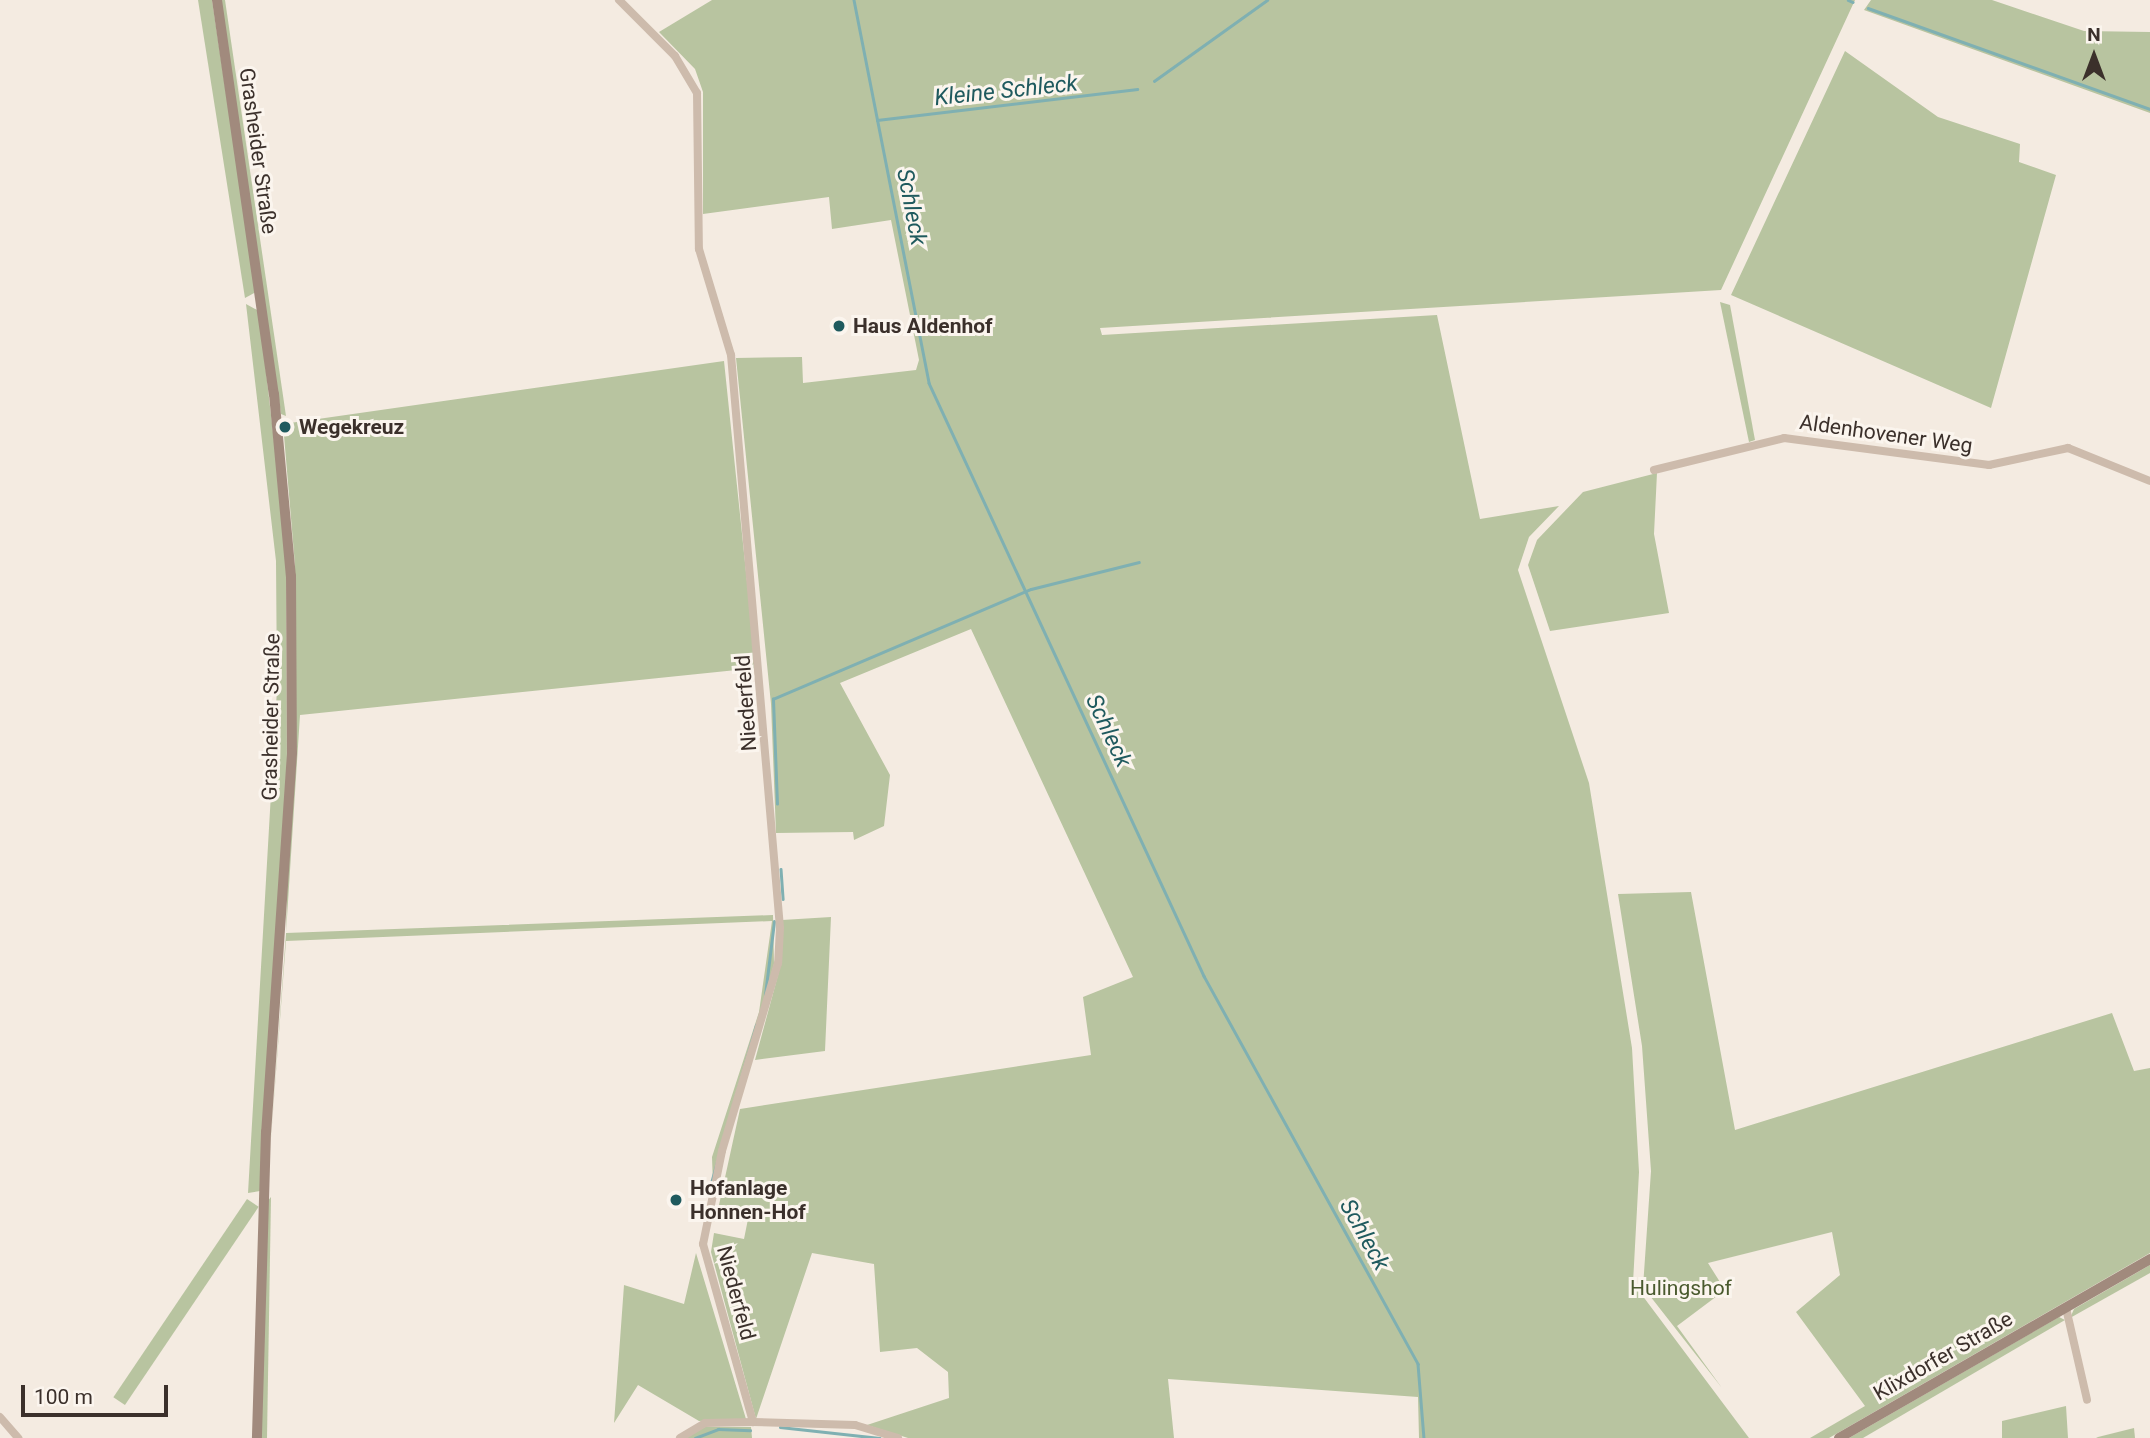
<!DOCTYPE html>
<html>
<head>
<meta charset="utf-8">
<style>
	body { margin:0 }
	#map { position:relative; width:2150px; height:1438px; overflow:hidden; background:#f4ebe1; font-family:Roboto,sans-serif }
	div>[style] { position:absolute }
	[style*='--x'] { left:calc(var(--x)*1px); top:calc(var(--y)*1px); width:calc(var(--w)*1px); rotate:calc(var(--a)*1deg) }
	.green>* { inset:0; background:#b8c4a0; transform-origin:0 0 }
	.stream>* { height:2.5px; margin:-1.25px; padding:0 1.25px; transform-origin:1.25px; border-radius:1.25px; background:#7fb0b2 }
	.street>* { height:8px; margin:-4px; padding:0 4px; transform-origin:4px; border-radius:4px; background:#cdbbac }
	.secondary>* { height:10px; margin:-5px; padding:0 5px; transform-origin:5px; border-radius:5px; background:#a18a7d }
	.dots>* { width:19px; height:19px; translate:-50% -50%; box-sizing:border-box; border:4px solid #fbf5ee; border-radius:50% }
	span { translate:-50% -50%; white-space:nowrap; text-align:center; line-height:1.15; -webkit-text-stroke:6px #fbf5ee; paint-order:stroke }
	.street-label { font-size:21px; color:#3b302b }
	.poi-label { font-size:21px; color:#3b302b; font-weight:700 }
	.left { translate:0 -50%; text-align:left }
	.park-label { font-size:21px; color:#4a5a2e }
	.water-label { font-size:23px; color:#1f5a5e; font-style:italic }
	.north { position:absolute; left:2059px; top:21px; width:70px; height:70px; -webkit-text-stroke:5px #fbf5ee; paint-order:stroke; rotate:0deg; font-size:19px; font-weight:700; line-height:28px; text-align:center; color:#3b302b }
	.north::after { content:''; display:block; margin:auto; width:24px; height:32px; background:#3b302b; clip-path:polygon(50% 0,100% 100%,50% 72%,0 100%) }
	.scale { position:absolute; left:21px; top:1385px; width:147px; height:32px; box-sizing:border-box; border:4px solid #3b302b; border-top:0; padding-left:9px; font-size:21px; line-height:24px; white-space:nowrap; color:#3b302b; -webkit-text-stroke:5px #fbf5ee; paint-order:stroke }
</style>
</head>
<body>
<div id="map">
	<div class="green">
		<i style="clip-path:polygon(198px 0,212px 0,256px 292px,245px 298px)"></i>
		<i style="clip-path:polygon(221px 0,225px 0,286px 416px,281px 414px)"></i>
		<i style="clip-path:polygon(712px 0,1855px 0,1721px 290px,1100px 328px,1102px 335px,1437px 315px,1480px 519px,1559px 506px,1529px 537px,1518px 570px,1589px 783px,1600px 851px,1632px 1048px,1639px 1172px,1633px 1283px,1749px 1438px,1419px 1438px,1418px 1397px,1168px 1379px,1174px 1438px,908px 1438px,867px 1425px,949px 1398px,948px 1372px,917px 1348px,880px 1352px,874px 1264px,812px 1253px,756px 1419px,711px 1252px,714px 1233px,744px 1239px,748px 1219px,717px 1214px,740px 1109px,1091px 1055px,1083px 997px,1133px 977px,971px 629px,840px 683px,890px 775px,884px 826px,854px 840px,853px 832px,776px 833px,771px 704px,736px 358px,802px 357px,803px 383px,916px 370px,919px 360px,891px 220px,832px 229px,829px 197px,703px 214px,703px 92px,695px 69px,659px 32px)"></i>
		<i style="clip-path:polygon(1871px 0,1992px 0,2084px 31px,2150px 32px,2150px 113px,1864px 10px)"></i>
		<i style="clip-path:polygon(1845px 51px,1938px 117px,2020px 144px,2019px 162px,2056px 175px,1991px 408px,1731px 295px)"></i>
		<i style="clip-path:polygon(1720px 302px,1730px 305px,1755px 440px,1749px 442px)"></i>
		<i style="clip-path:polygon(246px 304px,259px 311px,286px 545px,287px 778px,260px 1191px,248px 1193px,277px 689px,276px 561px)"></i>
		<i style="clip-path:polygon(724px 361px,756px 668px,300px 715px,286px 933px,773px 915px,774px 964px,713px 1186px,712px 1157px,759px 1012px,772px 921px,286px 941px,267px 1190px,286px 934px,295px 565px,283px 424px)"></i>
		<i style="clip-path:polygon(1657px 473px,1654px 534px,1669px 613px,1550px 631px,1528px 565px,1537px 540px,1583px 492px)"></i>
		<i style="clip-path:polygon(1691px 892px,1735px 1130px,2112px 1013px,2134px 1071px,2150px 1068px,2150px 1253px,1829px 1438px,1810px 1438px,1865px 1406px,1796px 1312px,1840px 1275px,1832px 1232px,1708px 1263px,1725px 1290px,1677px 1326px,1722px 1388px,1643px 1287px,1651px 1171px,1642px 1046px,1618px 894px)"></i>
		<i style="clip-path:polygon(831px 917px,825px 1051px,755px 1060px,781px 964px,782px 920px)"></i>
		<i style="clip-path:polygon(271px 1197px,267px 1438px,261px 1438px,267px 1202px)"></i>
		<i style="left:247px;top:1199px;width:14px;height:239px;rotate:34deg"></i>
		<i style="clip-path:polygon(696px 1253px,746px 1419px,699px 1421px,638px 1385px,614px 1423px,624px 1285px,684px 1304px)"></i>
		<i style="clip-path:polygon(2150px 1265px,2150px 1273px,2070px 1318px,2074px 1309px)"></i>
		<i style="clip-path:polygon(2059px 1317px,2065px 1320px,1863px 1438px,1849px 1438px)"></i>
		<i style="clip-path:polygon(2066px 1406px,2068px 1438px,2002px 1438px,2002px 1421px)"></i>
		<i style="clip-path:polygon(705px 1427px,751px 1427px,752px 1438px,685px 1438px)"></i>
		<i style="clip-path:polygon(2134px 1428px,2135px 1438px,2096px 1438px,2098px 1437px)"></i>
	</div>
	<div class="stream">
		<i style="--x:854;--y:0;--w:390;--a:78.9"></i>
		<i style="--x:929;--y:383;--w:654;--a:65.12"></i>
		<i style="--x:1204;--y:976;--w:443;--a:61.1"></i>
		<i style="--x:1418;--y:1364;--w:74;--a:85.4"></i>
		<i style="--x:1848;--y:0;--w:5;--a:22"></i>
		<i style="--x:1868;--y:8;--w:300;--a:19.7"></i>
		<i style="--x:1154;--y:81;--w:139;--a:-35.6"></i>
		<i style="--x:877;--y:120;--w:262;--a:-6.8"></i>
		<i style="--x:777;--y:804;--w:105;--a:-92.2"></i>
		<i style="--x:773;--y:699;--w:280;--a:-23.1"></i>
		<i style="--x:1031;--y:589;--w:111;--a:-14"></i>
		<i style="--x:781;--y:869;--w:30;--a:86"></i>
		<i style="--x:765;--y:995;--w:74;--a:-83"></i>
		<i style="--x:711;--y:1183;--w:164;--a:-74.1"></i>
		<i style="--x:780;--y:1427;--w:100;--a:6.3"></i>
		<i style="--x:695;--y:1438;--w:25;--a:-21"></i>
		<i style="--x:718;--y:1429;--w:32;--a:2"></i>
	</div>
	<div class="street">
		<i style="--x:619;--y:0;--w:79;--a:45"></i>
		<i style="--x:675;--y:56;--w:43;--a:59.3"></i>
		<i style="--x:697;--y:93;--w:156;--a:89.3"></i>
		<i style="--x:699;--y:249;--w:111;--a:73.2"></i>
		<i style="--x:731;--y:355;--w:575;--a:85.11"></i>
		<i style="--x:780;--y:928;--w:35;--a:93"></i>
		<i style="--x:778;--y:963;--w:196;--a:106.6"></i>
		<i style="--x:722;--y:1151;--w:95;--a:101.5"></i>
		<i style="--x:703;--y:1244;--w:185;--a:74.3"></i>
		<i style="--x:753;--y:1422;--w:102;--a:1.7"></i>
		<i style="--x:855;--y:1425;--w:45;--a:16.8"></i>
		<i style="--x:1654;--y:470;--w:134;--a:-13.8"></i>
		<i style="--x:1784;--y:438;--w:207;--a:7.5"></i>
		<i style="--x:1989;--y:465;--w:81;--a:-12.1"></i>
		<i style="--x:2068;--y:448;--w:88;--a:21.9"></i>
		<i style="--x:2066;--y:1308;--w:94;--a:77.1"></i>
		<i style="--x:0;--y:1417;--w:28;--a:49"></i>
		<i style="--x:680;--y:1438;--w:29;--a:-31"></i>
		<i style="--x:705;--y:1423;--w:48;--a:-1.2"></i>
	</div>
	<div class="secondary">
		<i style="--x:217;--y:0;--w:398;--a:81.8"></i>
		<i style="--x:274;--y:394;--w:183;--a:84.7"></i>
		<i style="--x:291;--y:576;--w:177;--a:89.7"></i>
		<i style="--x:292;--y:753;--w:380;--a:93.9"></i>
		<i style="--x:266;--y:1132;--w:306;--a:91.7"></i>
		<i style="--x:1839;--y:1438;--w:359;--a:-29.9"></i>
	</div>
	<div class="dots">
		<i style="left:839px;top:326px;background:#1f5a5e"></i>
		<i style="left:285px;top:427px;background:#1f5a5e"></i>
		<i style="left:676px;top:1200px;background:#1f5a5e"></i>
	</div>
	<div class="street-label">
		<span style="left:258px;top:151px;rotate:82deg">Grasheider Straße</span>
		<span style="left:1886px;top:434px;rotate:8deg">Aldenhovener Weg</span>
		<span style="left:746px;top:703px;rotate:-94deg">Niederfeld</span>
		<span style="left:271px;top:717px;rotate:-89deg">Grasheider Straße</span>
		<span style="left:736px;top:1293px;rotate:75deg">Niederfeld</span>
		<span style="left:1943px;top:1356px;rotate:-30deg">Klixdorfer Straße</span>
	</div>
	<div class="poi-label">
		<span class="left" style="left:853px;top:326px">Haus Aldenhof</span>
		<span class="left" style="left:299px;top:427px">Wegekreuz</span>
		<span class="left" style="left:690px;top:1200px">Hofanlage<br>Honnen-Hof</span>
	</div>
	<div class="park-label">
		<span style="left:1681px;top:1288px">Hulingshof</span>
	</div>
	<div class="water-label">
		<span style="left:1006px;top:91px;rotate:-6deg">Kleine Schleck</span>
		<span style="left:911px;top:207px;rotate:79deg">Schleck</span>
		<span style="left:1108px;top:731px;rotate:65deg">Schleck</span>
		<span style="left:1364px;top:1235px;rotate:61deg">Schleck</span>
	</div>
	<div class="north">N</div>
	<div class="scale">100 m</div>
</div>
</body>
</html>
